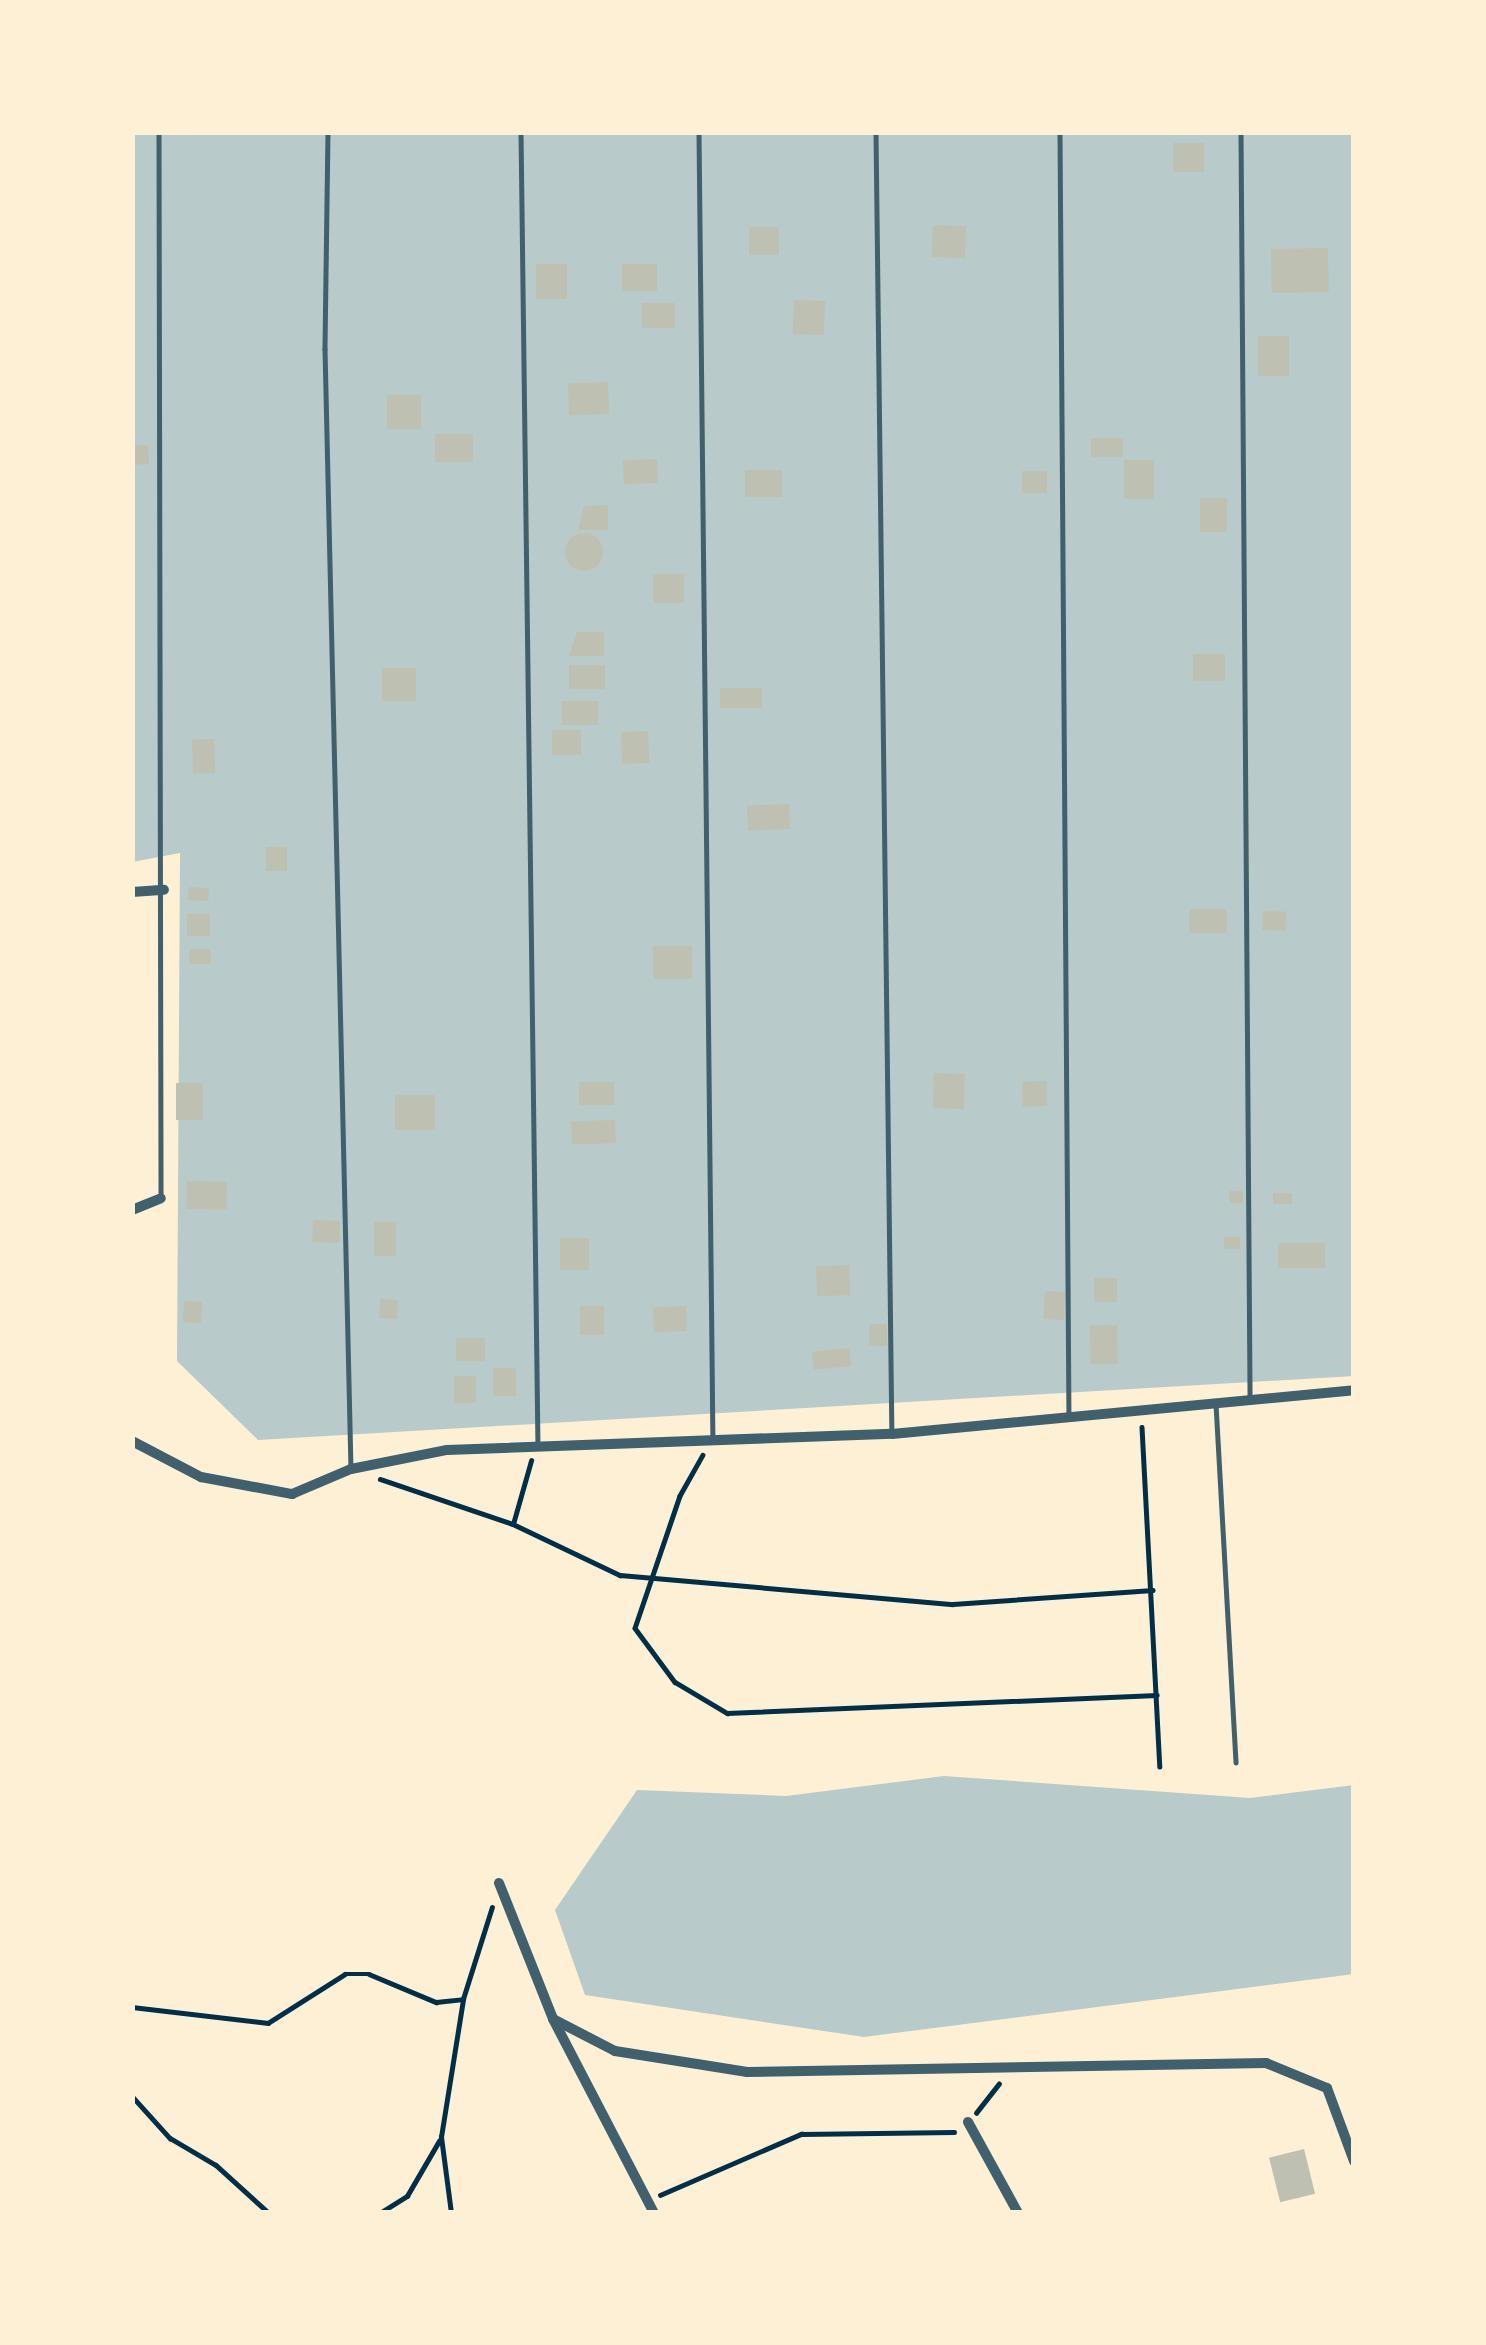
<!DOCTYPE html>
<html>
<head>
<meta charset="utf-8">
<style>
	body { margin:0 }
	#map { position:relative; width:1486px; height:2345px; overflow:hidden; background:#fdf0d5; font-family:"DejaVu Sans",sans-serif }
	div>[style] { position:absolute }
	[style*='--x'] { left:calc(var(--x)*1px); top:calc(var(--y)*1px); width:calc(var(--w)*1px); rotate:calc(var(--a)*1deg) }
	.green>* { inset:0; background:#b9caca }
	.building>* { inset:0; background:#bec0b2; transform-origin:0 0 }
	.round { border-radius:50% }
	.path>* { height:4.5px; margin:-2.25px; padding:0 2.25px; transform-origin:2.25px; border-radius:2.25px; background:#003049 }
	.service>* { height:4.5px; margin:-2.25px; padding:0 2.25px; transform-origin:2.25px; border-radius:2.25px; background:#3f606c }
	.minor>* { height:10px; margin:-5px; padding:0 5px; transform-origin:5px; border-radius:5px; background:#3f606c }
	span { translate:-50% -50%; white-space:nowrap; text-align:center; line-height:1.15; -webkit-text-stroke:12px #fdf0d5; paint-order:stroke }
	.frame { position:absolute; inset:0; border:135px solid #fdf0d5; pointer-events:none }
</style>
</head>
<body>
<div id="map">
	<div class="green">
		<i style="clip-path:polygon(132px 132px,1354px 132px,1354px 1376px,258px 1440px,177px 1361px,180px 853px,132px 862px)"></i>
		<i style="clip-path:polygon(944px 1776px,1250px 1798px,1354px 1785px,1354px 1974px,864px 2037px,585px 1995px,555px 1910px,637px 1790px,786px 1796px)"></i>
	</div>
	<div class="building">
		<i style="left:1173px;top:143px;width:31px;height:29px"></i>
		<i style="left:933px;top:225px;width:33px;height:32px;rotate:2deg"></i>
		<i style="left:749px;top:227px;width:30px;height:28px"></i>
		<i style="left:1328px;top:248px;width:44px;height:57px;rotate:89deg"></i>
		<i style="left:536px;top:264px;width:31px;height:35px"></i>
		<i style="left:622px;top:264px;width:35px;height:27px"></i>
		<i style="left:794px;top:300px;width:31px;height:34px;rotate:2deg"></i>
		<i style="left:642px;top:303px;width:33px;height:25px"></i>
		<i style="left:1258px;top:336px;width:31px;height:40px"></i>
		<i style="left:608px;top:382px;width:32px;height:40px;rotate:88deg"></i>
		<i style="left:387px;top:395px;width:34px;height:34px"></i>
		<i style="left:435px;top:434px;width:38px;height:28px"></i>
		<i style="left:1123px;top:438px;width:19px;height:32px;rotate:90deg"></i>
		<i style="left:148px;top:445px;width:19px;height:16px;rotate:87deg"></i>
		<i style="left:657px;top:459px;width:24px;height:34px;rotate:88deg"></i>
		<i style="left:1124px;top:460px;width:30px;height:39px"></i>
		<i style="left:745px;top:470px;width:37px;height:27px"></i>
		<i style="left:1022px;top:471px;width:25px;height:22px"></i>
		<i style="left:1200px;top:498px;width:27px;height:34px"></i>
		<i style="clip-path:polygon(608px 505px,608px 530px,578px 530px,584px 506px)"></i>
		<i class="round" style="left:565px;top:533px;width:38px;height:38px"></i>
		<i style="left:684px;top:574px;width:29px;height:31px;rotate:90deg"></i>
		<i style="clip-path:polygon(577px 632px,604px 632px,604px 656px,569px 656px)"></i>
		<i style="left:1193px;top:654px;width:32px;height:27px"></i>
		<i style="left:569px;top:665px;width:36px;height:24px"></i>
		<i style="left:382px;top:668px;width:34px;height:33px"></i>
		<i style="left:762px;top:688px;width:20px;height:42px;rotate:90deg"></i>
		<i style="left:562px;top:701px;width:36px;height:24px"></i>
		<i style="left:552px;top:730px;width:29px;height:25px"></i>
		<i style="left:648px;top:731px;width:32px;height:27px;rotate:88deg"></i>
		<i style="left:214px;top:739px;width:34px;height:22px;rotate:88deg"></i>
		<i style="left:789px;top:804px;width:25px;height:42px;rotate:88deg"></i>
		<i style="left:266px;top:847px;width:21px;height:24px"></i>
		<i style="left:189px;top:887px;width:20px;height:13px;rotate:3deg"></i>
		<i style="left:1189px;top:909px;width:38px;height:24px"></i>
		<i style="left:1263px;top:911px;width:23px;height:19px;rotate:2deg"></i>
		<i style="left:210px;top:914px;width:22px;height:23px;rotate:90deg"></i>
		<i style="left:653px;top:946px;width:39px;height:33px"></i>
		<i style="left:189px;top:949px;width:22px;height:15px"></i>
		<i style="left:934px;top:1073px;width:31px;height:35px;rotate:2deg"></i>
		<i style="left:1046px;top:1081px;width:25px;height:24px;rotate:88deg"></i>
		<i style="left:579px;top:1082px;width:35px;height:23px"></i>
		<i style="left:176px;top:1083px;width:27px;height:37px"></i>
		<i style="left:395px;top:1095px;width:40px;height:35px"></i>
		<i style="left:615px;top:1120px;width:23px;height:44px;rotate:88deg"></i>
		<i style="left:187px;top:1181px;width:40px;height:28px;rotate:1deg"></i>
		<i style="left:1229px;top:1191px;width:14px;height:12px"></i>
		<i style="left:1273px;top:1193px;width:19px;height:11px"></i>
		<i style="left:313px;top:1220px;width:27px;height:22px;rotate:2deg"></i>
		<i style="left:374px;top:1222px;width:22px;height:34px"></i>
		<i style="left:1224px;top:1237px;width:16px;height:12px"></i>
		<i style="left:560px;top:1238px;width:29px;height:32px"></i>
		<i style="left:1278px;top:1243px;width:47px;height:25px"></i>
		<i style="left:849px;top:1265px;width:30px;height:33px;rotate:88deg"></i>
		<i style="left:1094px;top:1278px;width:23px;height:24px"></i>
		<i style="left:1045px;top:1291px;width:20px;height:28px;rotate:3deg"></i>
		<i style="left:380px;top:1299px;width:18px;height:19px;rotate:3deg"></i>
		<i style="left:184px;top:1301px;width:18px;height:21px;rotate:3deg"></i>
		<i style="left:580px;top:1306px;width:24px;height:29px"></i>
		<i style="left:686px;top:1306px;width:25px;height:33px;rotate:88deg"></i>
		<i style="left:869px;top:1324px;width:18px;height:22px"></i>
		<i style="left:1117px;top:1325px;width:39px;height:27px;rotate:89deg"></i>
		<i style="left:456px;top:1338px;width:29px;height:23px"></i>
		<i style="left:849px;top:1348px;width:18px;height:37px;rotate:84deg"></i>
		<i style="left:493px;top:1368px;width:23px;height:28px"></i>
		<i style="left:454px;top:1376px;width:22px;height:27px"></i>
		<i style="left:1304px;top:2149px;width:46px;height:36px;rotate:76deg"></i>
	</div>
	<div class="path">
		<i style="--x:1142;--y:1427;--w:340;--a:87"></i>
		<i style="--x:703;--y:1455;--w:47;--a:119.3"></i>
		<i style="--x:680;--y:1496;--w:139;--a:108.8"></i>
		<i style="--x:635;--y:1628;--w:67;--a:53.5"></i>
		<i style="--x:675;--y:1682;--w:61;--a:30.8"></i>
		<i style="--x:727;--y:1713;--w:430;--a:-2.4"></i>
		<i style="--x:380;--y:1479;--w:140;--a:18.7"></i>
		<i style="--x:513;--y:1524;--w:119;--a:25.5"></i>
		<i style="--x:620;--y:1575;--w:334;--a:5"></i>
		<i style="--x:953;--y:1604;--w:200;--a:-4"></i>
		<i style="--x:513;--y:1524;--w:66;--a:-74.1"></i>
		<i style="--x:132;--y:2007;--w:137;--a:6.7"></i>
		<i style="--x:268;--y:2023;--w:91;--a:-32.5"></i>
		<i style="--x:345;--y:1974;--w:24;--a:0"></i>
		<i style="--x:369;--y:1974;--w:73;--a:22.7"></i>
		<i style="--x:436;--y:2002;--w:27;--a:-6"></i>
		<i style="--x:463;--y:1999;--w:96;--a:-72.5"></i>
		<i style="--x:132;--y:2096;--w:57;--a:47.9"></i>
		<i style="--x:170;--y:2138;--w:53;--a:30.4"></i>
		<i style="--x:216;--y:2165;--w:72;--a:42.2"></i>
		<i style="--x:976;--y:2113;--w:37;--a:-52"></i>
		<i style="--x:660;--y:2195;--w:154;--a:-23.4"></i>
		<i style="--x:801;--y:2134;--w:153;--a:-0.7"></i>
		<i style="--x:380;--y:2213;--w:32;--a:-32"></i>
		<i style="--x:407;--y:2196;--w:64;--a:-59.8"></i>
		<i style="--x:451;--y:2213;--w:77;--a:-97.5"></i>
		<i style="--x:441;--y:2137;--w:140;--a:-80.9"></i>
	</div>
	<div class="service">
		<i style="--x:159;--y:132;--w:1066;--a:89.89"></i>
		<i style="--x:328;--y:132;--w:217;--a:90.8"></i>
		<i style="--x:325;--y:349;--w:1120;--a:88.67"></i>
		<i style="--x:521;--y:132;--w:1313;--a:89.26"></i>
		<i style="--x:699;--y:132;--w:1307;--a:89.39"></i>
		<i style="--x:876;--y:132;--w:1302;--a:89.3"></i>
		<i style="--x:1060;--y:132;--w:1282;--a:89.6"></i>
		<i style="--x:1241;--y:132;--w:1266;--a:89.59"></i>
		<i style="--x:1216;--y:1404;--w:359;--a:86.8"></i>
	</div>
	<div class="minor">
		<i style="--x:132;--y:892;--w:32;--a:-4"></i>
		<i style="--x:132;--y:1210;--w:31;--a:-22"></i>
		<i style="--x:132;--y:1441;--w:78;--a:27.6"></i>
		<i style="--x:201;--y:1477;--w:93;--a:10.6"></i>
		<i style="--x:292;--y:1494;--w:64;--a:-23"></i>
		<i style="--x:351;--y:1469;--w:98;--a:-11.2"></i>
		<i style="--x:447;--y:1450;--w:445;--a:-2.1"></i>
		<i style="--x:892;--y:1434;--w:464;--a:-5.4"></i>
		<i style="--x:499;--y:1883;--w:146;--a:68.3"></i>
		<i style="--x:553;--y:2019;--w:219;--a:62.5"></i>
		<i style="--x:553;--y:2019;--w:70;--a:27.3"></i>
		<i style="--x:615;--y:2051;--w:134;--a:9"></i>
		<i style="--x:747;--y:2072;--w:519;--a:-0.99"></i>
		<i style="--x:1266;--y:2063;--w:66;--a:22.3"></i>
		<i style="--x:1327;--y:2088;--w:78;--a:69.7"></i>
		<i style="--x:968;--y:2122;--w:104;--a:61.2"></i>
	</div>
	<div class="frame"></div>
</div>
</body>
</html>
